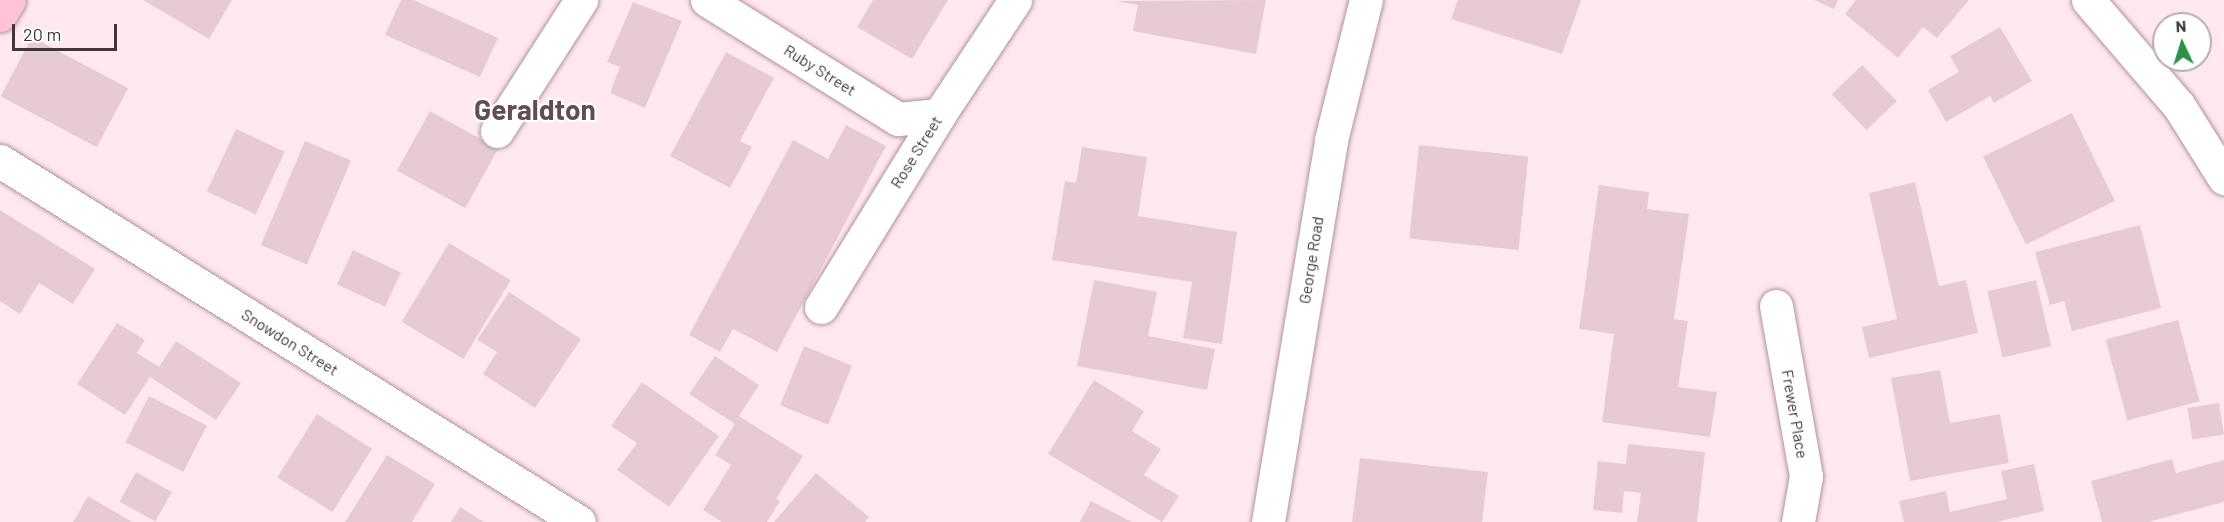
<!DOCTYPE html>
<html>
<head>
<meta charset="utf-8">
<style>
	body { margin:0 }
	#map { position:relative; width:2224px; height:522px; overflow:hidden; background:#ffe8ee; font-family:Barlow,sans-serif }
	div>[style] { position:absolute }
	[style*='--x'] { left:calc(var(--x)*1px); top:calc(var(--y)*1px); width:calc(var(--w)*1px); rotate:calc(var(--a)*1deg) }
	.building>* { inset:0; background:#e7cbd3; transform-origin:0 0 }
	.roads { filter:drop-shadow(0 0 2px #af949c) drop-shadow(0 0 2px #af949c) }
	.minor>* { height:33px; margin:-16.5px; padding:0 16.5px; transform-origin:16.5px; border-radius:16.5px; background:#fff }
	.major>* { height:33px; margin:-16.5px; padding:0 16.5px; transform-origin:16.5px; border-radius:16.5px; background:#ffc2d7 }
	span { translate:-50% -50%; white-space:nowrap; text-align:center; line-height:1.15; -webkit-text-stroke:4.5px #fff; paint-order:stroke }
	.street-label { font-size:16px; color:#42363a }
	.town-label { font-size:28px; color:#634c53; font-weight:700 }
	.north { position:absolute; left:2152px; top:12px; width:60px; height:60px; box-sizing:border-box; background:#fff; border:2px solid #b3afb0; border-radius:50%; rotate:356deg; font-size:16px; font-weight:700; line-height:24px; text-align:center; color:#42363a }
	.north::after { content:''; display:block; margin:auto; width:21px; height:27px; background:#2d9045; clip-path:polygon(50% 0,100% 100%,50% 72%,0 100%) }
	.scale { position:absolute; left:12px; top:24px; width:105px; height:27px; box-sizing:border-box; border:3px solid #42363a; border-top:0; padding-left:8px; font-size:18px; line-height:21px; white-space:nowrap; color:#42363a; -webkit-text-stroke:4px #fff; paint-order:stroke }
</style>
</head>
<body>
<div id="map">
	<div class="building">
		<i style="clip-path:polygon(143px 0,232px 0,209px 39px)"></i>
		<i style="clip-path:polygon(401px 0,414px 0,498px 38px,480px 77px,385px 35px)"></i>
		<i style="clip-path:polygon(873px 0,948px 0,912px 59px,857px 27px)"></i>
		<i style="clip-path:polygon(1266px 0,1256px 54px,1133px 31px,1138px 5px,1116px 1px)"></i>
		<i style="clip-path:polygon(1458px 0,1581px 0,1562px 54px,1451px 19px)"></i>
		<i style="clip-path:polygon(1814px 0,1838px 0,1834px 9px)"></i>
		<i style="clip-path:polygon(1856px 0,1969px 0,1937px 38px,1923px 27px,1898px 58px,1845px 14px)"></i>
		<i style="clip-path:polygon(633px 2px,682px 21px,645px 108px,610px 93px,620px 67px,607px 62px)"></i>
		<i style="clip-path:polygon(2000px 27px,2032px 81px,1994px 103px,1990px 96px,1946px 122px,1928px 90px,1959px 72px,1950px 56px)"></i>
		<i style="left:32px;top:37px;width:109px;height:67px;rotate:28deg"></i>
		<i style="clip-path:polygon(726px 52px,774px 78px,740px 141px,752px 147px,730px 188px,670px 156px)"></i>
		<i style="left:1862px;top:65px;width:50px;height:42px;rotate:46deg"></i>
		<i style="left:430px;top:111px;width:78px;height:68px;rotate:29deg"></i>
		<i style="left:2072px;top:113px;width:98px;height:99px;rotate:64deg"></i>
		<i style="clip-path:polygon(846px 125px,886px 146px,777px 352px,733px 329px,720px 352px,689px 335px,793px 140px,828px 159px)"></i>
		<i style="left:236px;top:129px;width:54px;height:69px;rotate:25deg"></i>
		<i style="left:305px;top:141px;width:50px;height:113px;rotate:23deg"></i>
		<i style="left:1419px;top:145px;width:110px;height:94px;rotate:6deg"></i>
		<i style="clip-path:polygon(1082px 147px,1147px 157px,1138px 216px,1237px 232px,1222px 344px,1183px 338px,1192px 282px,1052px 260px,1065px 181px,1076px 183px)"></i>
		<i style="clip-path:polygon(1915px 182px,1939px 286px,1966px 280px,1978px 333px,1869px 358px,1862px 327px,1897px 319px,1869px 193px)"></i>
		<i style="clip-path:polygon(1599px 185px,1649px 192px,1647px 209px,1689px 214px,1674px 319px,1688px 321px,1678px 387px,1717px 392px,1710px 437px,1602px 422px,1614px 334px,1579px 329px)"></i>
		<i style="clip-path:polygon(0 210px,95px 269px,73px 304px,39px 283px,20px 314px,0 301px)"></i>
		<i style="clip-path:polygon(2140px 225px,2161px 308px,2072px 331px,2064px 301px,2050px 305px,2035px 252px)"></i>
		<i style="left:449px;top:243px;width:72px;height:92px;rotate:31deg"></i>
		<i style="left:353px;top:250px;width:53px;height:38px;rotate:25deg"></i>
		<i style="clip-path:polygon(1094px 280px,1157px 292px,1148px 336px,1215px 349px,1207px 390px,1077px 366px)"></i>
		<i style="left:2036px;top:280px;width:68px;height:50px;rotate:77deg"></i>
		<i style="clip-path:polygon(509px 292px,581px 339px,535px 408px,483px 374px,497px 352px,477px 340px)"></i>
		<i style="left:2178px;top:320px;width:84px;height:75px;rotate:75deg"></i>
		<i style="clip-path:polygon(117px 323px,145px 340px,137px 353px,159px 367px,176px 341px,241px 383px,216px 420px,150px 377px,125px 415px,77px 384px)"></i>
		<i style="left:804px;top:346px;width:52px;height:64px;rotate:22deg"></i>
		<i style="clip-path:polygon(715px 356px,759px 385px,739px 416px,803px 456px,776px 499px,780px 501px,767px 522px,722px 522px,703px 510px,731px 465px,715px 455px,735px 424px,689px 394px)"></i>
		<i style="clip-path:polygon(1940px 370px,1950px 423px,2000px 414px,2009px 463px,1910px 481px,1891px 378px)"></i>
		<i style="clip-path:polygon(1094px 380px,1144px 411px,1132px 431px,1161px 449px,1144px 475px,1179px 496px,1162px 522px,1048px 454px)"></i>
		<i style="clip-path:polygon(642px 382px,719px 436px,669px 507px,617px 470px,637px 443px,611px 426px)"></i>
		<i style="left:149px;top:396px;width:65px;height:52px;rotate:27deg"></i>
		<i style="left:2219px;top:403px;width:32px;height:32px;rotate:81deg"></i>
		<i style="left:317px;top:414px;width:65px;height:75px;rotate:32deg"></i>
		<i style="clip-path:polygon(1628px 444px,1705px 452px,1697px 522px,1637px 522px,1641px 493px,1624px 491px,1622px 513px,1593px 510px,1598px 461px,1626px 464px)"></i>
		<i style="clip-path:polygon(387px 455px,435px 484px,412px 522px,345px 522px)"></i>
		<i style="clip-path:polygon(1360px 458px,1488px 472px,1482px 522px,1352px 522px)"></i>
		<i style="clip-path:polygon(2172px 459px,2176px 473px,2224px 460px,2224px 502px,2148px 522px,2102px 522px,2091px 481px)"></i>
		<i style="clip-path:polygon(2034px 464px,2044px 511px,1996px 522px,1904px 522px,1899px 501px,1946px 491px,1950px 512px,2007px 499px,2001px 471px)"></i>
		<i style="left:136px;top:472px;width:41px;height:34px;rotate:29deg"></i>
		<i style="clip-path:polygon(816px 473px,869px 517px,865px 522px,774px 522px)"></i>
		<i style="clip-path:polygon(88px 496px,132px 522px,73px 522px)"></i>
		<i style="clip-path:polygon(1091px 501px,1132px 522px,1080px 522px)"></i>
		<i style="clip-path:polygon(460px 507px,484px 522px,451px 522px)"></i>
	</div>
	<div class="roads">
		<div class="minor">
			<i style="--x:707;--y:0;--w:225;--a:31.9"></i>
			<i style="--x:898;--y:119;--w:41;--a:-5.6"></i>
			<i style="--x:2088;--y:0;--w:140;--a:49.4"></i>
			<i style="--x:2179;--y:106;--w:85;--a:58"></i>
			<i style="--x:497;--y:131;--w:156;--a:-57.3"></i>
			<i style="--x:0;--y:161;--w:682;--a:31.94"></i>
			<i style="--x:1776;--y:306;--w:173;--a:80"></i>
			<i style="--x:1806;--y:476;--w:47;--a:99.9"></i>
			<i style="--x:821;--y:307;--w:225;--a:-58.4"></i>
			<i style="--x:939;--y:115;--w:138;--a:-56.5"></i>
			<i style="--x:1268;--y:522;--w:387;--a:-80.6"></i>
			<i style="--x:1331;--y:140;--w:144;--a:-76"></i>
		</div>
		<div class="major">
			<i style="--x:0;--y:15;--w:17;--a:-59"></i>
		</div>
	</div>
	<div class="street-label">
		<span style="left:820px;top:70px;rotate:32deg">Ruby Street</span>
		<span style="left:916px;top:152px;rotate:-58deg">Rose Street</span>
		<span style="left:1311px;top:260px;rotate:-81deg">George Road</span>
		<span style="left:290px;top:342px;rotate:32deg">Snowdon Street</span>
		<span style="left:1795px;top:414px;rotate:80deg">Frewer Place</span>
	</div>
	<div class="town-label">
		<span style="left:535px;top:109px">Geraldton</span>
	</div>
	<div class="north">N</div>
	<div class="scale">20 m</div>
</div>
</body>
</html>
